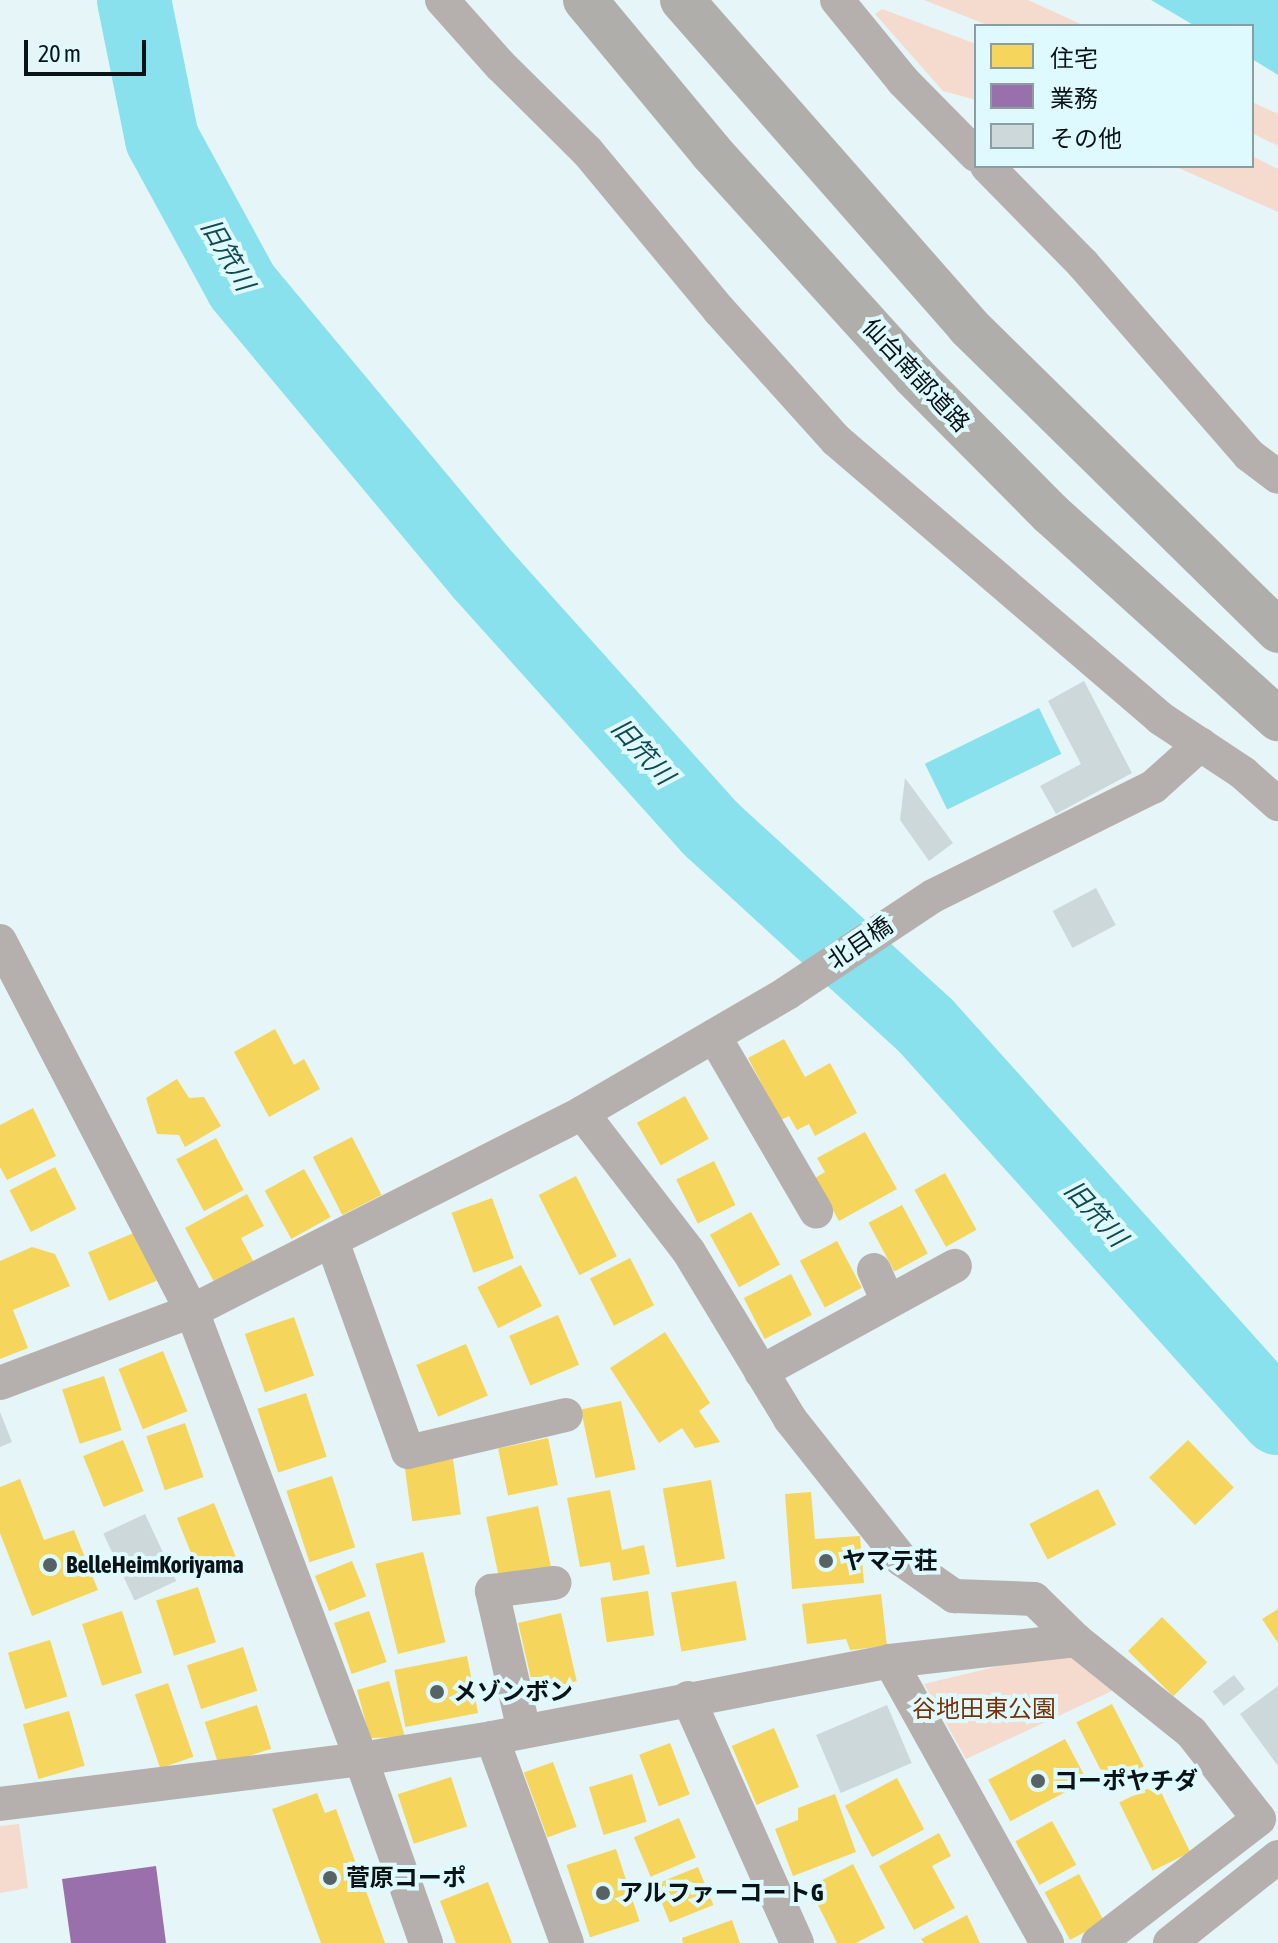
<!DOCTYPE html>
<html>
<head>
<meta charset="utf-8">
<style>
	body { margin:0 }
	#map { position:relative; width:1278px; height:1943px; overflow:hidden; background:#e6f5f7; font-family:"Asap Condensed","Noto Sans JP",sans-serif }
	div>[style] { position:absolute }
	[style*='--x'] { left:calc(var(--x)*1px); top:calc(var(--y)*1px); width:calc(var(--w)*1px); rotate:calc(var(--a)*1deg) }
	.green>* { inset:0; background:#f4dbce }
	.water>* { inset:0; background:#89e1ed; transform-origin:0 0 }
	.homes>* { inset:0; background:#f6d55c; transform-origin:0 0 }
	.offices>* { inset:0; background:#9970ab }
	.river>* { height:74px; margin:-37px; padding:0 37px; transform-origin:37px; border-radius:37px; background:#89e1ed }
	.building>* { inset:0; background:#ccd8d9; transform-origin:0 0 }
	.minor>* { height:34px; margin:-17px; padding:0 17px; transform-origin:17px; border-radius:17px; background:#b5b0ad }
	.motorway>* { height:44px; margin:-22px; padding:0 22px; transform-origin:22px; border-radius:22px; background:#afaeaa }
	.dots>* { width:22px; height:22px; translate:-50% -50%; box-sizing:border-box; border:4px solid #dffafe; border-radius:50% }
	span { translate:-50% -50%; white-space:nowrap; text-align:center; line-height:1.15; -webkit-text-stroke:8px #dffafe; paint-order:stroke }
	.street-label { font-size:24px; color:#0a1315 }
	.poi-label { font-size:24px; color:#0a1315; font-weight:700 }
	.left { translate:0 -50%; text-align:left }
	.park-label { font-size:24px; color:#783007 }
	.water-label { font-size:26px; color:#144a51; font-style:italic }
	.legend { position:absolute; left:974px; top:24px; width:280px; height:144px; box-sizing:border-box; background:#dffafe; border:2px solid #8a9ea1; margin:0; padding:10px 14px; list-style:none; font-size:24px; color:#0a1315 }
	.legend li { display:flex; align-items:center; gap:16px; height:40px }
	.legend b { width:40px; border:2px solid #8a9ea1 }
	.scale { position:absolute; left:24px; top:40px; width:122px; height:36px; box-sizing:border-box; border:4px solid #0a1315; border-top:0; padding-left:10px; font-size:24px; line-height:28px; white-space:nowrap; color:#0a1315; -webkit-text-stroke:6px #dffafe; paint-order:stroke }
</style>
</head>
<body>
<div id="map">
	<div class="green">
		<i style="clip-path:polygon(924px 0,1028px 0,1085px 26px,990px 26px)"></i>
		<i style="clip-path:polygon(882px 9px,976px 44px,976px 100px,943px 91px,875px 14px)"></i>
		<i style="clip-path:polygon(1252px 102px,1278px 114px,1278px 146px,1252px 133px)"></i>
		<i style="clip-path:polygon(1252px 156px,1278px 169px,1278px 212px,1174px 166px,1252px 166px)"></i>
		<i style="clip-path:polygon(1071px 1649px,1114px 1690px,966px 1759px,924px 1684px)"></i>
		<i style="clip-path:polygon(19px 1824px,28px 1888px,0 1893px,0 1826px)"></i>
	</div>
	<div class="water">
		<i style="clip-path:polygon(1151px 0,1278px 0,1278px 75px,1252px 59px,1252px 26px,1195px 26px)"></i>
		<i style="left:1039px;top:708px;width:51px;height:127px;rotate:64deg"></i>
	</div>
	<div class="homes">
		<i style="clip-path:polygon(275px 1029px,294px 1065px,304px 1059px,320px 1089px,269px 1117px,234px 1052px)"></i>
		<i style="clip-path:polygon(784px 1039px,805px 1077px,830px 1063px,857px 1113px,815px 1136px,809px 1124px,797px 1130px,789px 1116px,781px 1120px,748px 1058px)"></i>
		<i style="clip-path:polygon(177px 1079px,189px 1098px,204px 1097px,221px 1126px,185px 1147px,179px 1135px,157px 1134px,146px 1098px)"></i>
		<i style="left:685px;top:1096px;width:49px;height:55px;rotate:61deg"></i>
		<i style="clip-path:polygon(33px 1108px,56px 1156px,7px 1180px,0 1167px,0 1125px)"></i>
		<i style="clip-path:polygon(865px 1132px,897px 1189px,839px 1221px,815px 1178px,825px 1172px,817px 1158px)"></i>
		<i style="left:352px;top:1137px;width:65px;height:44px;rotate:63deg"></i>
		<i style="left:216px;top:1138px;width:59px;height:45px;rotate:62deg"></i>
		<i style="left:714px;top:1161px;width:49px;height:42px;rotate:64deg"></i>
		<i style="left:55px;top:1167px;width:47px;height:51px;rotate:63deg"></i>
		<i style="left:304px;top:1169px;width:55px;height:45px;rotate:61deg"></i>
		<i style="left:945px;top:1173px;width:65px;height:35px;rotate:61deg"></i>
		<i style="left:576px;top:1176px;width:90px;height:42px;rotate:63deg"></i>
		<i style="clip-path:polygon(247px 1194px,264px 1226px,241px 1238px,258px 1270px,219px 1291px,185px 1228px)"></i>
		<i style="left:492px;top:1198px;width:64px;height:43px;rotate:70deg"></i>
		<i style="left:902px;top:1205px;width:55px;height:38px;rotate:62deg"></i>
		<i style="left:751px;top:1212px;width:60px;height:47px;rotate:61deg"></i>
		<i style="left:136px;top:1232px;width:53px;height:52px;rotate:67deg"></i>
		<i style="left:837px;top:1241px;width:53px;height:42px;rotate:62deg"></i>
		<i style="clip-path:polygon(32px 1247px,55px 1254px,70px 1286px,13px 1310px,28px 1348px,0 1359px,0 1261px)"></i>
		<i style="left:630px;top:1258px;width:53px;height:45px;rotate:63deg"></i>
		<i style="left:521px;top:1265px;width:46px;height:49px;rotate:63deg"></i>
		<i style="left:791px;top:1274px;width:46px;height:53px;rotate:63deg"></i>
		<i style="left:558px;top:1315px;width:54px;height:53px;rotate:67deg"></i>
		<i style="left:294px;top:1317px;width:62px;height:52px;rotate:71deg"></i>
		<i style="clip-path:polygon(665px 1332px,710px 1403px,699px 1411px,720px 1442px,695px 1448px,682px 1428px,659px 1443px,610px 1368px)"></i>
		<i style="left:466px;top:1344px;width:56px;height:54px;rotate:67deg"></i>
		<i style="left:163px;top:1351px;width:65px;height:48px;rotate:68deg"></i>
		<i style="left:104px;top:1376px;width:57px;height:44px;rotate:72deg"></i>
		<i style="left:306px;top:1393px;width:67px;height:51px;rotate:72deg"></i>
		<i style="left:621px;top:1401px;width:70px;height:41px;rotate:78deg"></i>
		<i style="left:185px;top:1423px;width:57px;height:41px;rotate:71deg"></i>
		<i style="left:548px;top:1438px;width:48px;height:51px;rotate:78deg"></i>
		<i style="left:123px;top:1440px;width:55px;height:43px;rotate:68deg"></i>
		<i style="left:1188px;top:1440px;width:66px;height:54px;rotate:46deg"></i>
		<i style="left:453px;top:1459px;width:56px;height:49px;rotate:82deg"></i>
		<i style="left:332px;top:1476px;width:75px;height:48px;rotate:72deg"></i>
		<i style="clip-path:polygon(20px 1479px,44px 1540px,74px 1530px,98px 1590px,32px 1616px,0 1533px,0 1487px)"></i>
		<i style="left:711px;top:1480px;width:80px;height:49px;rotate:80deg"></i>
		<i style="left:1098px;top:1489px;width:40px;height:77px;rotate:63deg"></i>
		<i style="clip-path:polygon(610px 1490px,622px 1550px,644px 1545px,650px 1574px,613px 1581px,610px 1562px,580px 1567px,567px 1498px)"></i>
		<i style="clip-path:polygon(811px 1492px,815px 1539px,860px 1536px,864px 1583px,792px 1589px,785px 1494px)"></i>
		<i style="left:214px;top:1503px;width:61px;height:40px;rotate:68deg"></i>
		<i style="left:538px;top:1506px;width:63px;height:53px;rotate:78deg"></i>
		<i style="left:423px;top:1552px;width:93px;height:49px;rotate:76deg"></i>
		<i style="left:352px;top:1561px;width:38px;height:40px;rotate:68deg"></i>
		<i style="left:736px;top:1581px;width:60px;height:66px;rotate:80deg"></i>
		<i style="left:198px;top:1587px;width:58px;height:44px;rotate:72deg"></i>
		<i style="left:648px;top:1591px;width:45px;height:48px;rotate:82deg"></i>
		<i style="clip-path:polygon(881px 1594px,887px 1646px,850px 1650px,846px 1639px,807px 1644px,802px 1604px)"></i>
		<i style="clip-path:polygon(1278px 1609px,1278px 1643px,1262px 1619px)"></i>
		<i style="left:122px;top:1611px;width:65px;height:42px;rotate:72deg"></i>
		<i style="left:369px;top:1611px;width:54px;height:37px;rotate:71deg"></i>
		<i style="left:561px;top:1613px;width:70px;height:44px;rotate:77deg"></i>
		<i style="left:1162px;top:1617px;width:64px;height:48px;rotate:45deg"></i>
		<i style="left:50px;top:1640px;width:59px;height:44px;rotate:73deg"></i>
		<i style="left:243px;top:1647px;width:46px;height:59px;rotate:72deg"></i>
		<i style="left:467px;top:1656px;width:58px;height:74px;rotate:79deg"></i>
		<i style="clip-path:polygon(389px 1681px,405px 1737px,370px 1738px,357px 1690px)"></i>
		<i style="left:168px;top:1683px;width:78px;height:35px;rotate:71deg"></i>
		<i style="left:1112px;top:1704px;width:70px;height:40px;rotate:63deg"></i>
		<i style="left:257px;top:1705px;width:46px;height:55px;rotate:72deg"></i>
		<i style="left:69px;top:1711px;width:57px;height:48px;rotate:74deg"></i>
		<i style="left:774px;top:1728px;width:64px;height:46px;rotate:67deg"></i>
		<i style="left:1065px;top:1739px;width:47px;height:87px;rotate:62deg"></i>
		<i style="left:670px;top:1743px;width:55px;height:33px;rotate:69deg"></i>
		<i style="left:553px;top:1762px;width:69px;height:31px;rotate:70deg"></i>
		<i style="left:632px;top:1774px;width:50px;height:45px;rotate:73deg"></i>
		<i style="left:451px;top:1777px;width:52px;height:56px;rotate:72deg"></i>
		<i style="left:897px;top:1778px;width:58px;height:59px;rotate:62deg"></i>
		<i style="left:1157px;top:1784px;width:76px;height:42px;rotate:64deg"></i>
		<i style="clip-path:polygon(317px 1793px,325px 1813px,336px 1809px,385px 1943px,321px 1943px,272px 1809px)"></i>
		<i style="clip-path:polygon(835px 1794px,856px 1852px,793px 1876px,775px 1829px,798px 1820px,798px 1808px)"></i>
		<i style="left:679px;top:1818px;width:43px;height:49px;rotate:67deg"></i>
		<i style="left:1052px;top:1821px;width:50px;height:42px;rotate:61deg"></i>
		<i style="clip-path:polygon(939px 1833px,951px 1856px,932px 1866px,955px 1908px,914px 1930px,879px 1866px)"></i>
		<i style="left:616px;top:1849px;width:76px;height:52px;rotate:72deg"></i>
		<i style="clip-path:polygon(853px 1864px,885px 1928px,856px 1943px,837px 1943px,809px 1887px)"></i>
		<i style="left:698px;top:1867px;width:41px;height:47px;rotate:68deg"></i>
		<i style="left:1079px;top:1874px;width:54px;height:39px;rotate:62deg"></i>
		<i style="clip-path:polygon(488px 1882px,512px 1943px,456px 1943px,440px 1901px)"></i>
		<i style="clip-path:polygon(967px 1915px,980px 1943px,924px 1943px,921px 1939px)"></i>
		<i style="clip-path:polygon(732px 1920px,740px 1943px,683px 1943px,682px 1938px)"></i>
	</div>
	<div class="offices">
		<i style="clip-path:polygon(156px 1866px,166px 1943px,71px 1943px,62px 1879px)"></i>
	</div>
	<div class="river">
		<i style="--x:134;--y:0;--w:142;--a:78.6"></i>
		<i style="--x:162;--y:139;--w:167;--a:61.4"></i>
		<i style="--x:242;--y:286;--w:376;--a:50.2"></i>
		<i style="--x:483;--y:575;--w:341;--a:48.1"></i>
		<i style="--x:711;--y:829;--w:292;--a:42.5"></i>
		<i style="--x:926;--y:1026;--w:527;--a:48.08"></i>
	</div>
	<div class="building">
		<i style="clip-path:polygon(1084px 681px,1132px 773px,1056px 814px,1040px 786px,1081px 764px,1048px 701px)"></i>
		<i style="clip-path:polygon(905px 778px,953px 843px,929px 861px,900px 820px)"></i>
		<i style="left:1096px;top:888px;width:42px;height:49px;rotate:62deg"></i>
		<i style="clip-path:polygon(0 1412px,12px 1442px,0 1447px)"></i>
		<i style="left:145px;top:1514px;width:74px;height:46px;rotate:65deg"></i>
		<i style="left:1234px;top:1675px;width:18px;height:27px;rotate:52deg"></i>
		<i style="clip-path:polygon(1278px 1686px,1278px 1766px,1240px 1714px)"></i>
		<i style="left:887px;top:1705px;width:63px;height:77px;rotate:67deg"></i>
	</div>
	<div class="minor">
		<i style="--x:442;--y:0;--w:87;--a:48.3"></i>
		<i style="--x:500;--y:65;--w:122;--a:44.7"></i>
		<i style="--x:587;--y:151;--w:207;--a:50.3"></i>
		<i style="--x:719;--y:310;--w:175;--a:48"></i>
		<i style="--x:836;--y:440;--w:427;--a:40.6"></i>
		<i style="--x:1160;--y:718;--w:100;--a:33.5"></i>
		<i style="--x:1243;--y:773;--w:47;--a:41.5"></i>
		<i style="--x:837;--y:0;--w:104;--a:50.8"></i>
		<i style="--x:903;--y:81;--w:104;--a:45.4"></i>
		<i style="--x:987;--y:166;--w:137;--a:45.6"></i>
		<i style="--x:1083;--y:264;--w:253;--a:49"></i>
		<i style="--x:1249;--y:455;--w:36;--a:37"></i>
		<i style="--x:0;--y:941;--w:417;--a:62.6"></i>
		<i style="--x:192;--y:1311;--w:479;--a:69.3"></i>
		<i style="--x:361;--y:1759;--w:195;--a:70.5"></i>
		<i style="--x:714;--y:1036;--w:203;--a:59.8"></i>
		<i style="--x:582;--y:1113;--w:175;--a:52.4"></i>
		<i style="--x:689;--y:1252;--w:195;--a:58.8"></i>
		<i style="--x:790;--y:1419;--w:179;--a:51.6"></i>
		<i style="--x:901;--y:1559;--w:65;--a:34.9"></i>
		<i style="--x:954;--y:1596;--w:80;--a:2.1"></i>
		<i style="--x:1034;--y:1599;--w:59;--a:44.3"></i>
		<i style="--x:1076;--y:1640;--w:147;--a:38.7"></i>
		<i style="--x:1191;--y:1732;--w:110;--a:52"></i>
		<i style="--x:1259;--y:1819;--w:203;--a:142.4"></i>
		<i style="--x:332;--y:1241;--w:224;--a:70.2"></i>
		<i style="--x:408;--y:1452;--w:162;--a:-13.2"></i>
		<i style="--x:874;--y:1270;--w:34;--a:66"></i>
		<i style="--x:761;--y:1372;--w:221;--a:-28.7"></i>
		<i style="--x:0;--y:1383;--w:205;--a:-20.6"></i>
		<i style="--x:192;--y:1311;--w:437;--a:-26.9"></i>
		<i style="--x:582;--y:1113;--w:238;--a:-30.3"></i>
		<i style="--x:787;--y:993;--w:175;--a:-33.6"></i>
		<i style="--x:933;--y:896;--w:246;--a:-26.4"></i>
		<i style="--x:1153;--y:787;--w:64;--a:-41.9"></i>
		<i style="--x:890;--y:1661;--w:323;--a:60.9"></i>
		<i style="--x:688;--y:1698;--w:268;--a:66"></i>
		<i style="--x:524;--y:1731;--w:144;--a:-102.9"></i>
		<i style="--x:492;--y:1591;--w:63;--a:-7.4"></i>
		<i style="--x:492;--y:1738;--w:218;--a:69.9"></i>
		<i style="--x:0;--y:1804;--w:364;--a:-7.1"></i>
		<i style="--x:361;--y:1759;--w:133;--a:-9.1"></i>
		<i style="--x:492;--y:1738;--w:405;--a:-10.9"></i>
		<i style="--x:890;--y:1661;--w:187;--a:-6.4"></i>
		<i style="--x:1170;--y:1943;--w:138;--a:-38.5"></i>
	</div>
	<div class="motorway">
		<i style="--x:585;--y:0;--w:197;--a:50.3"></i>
		<i style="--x:711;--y:152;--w:302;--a:47.8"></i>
		<i style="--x:914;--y:376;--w:194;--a:45.2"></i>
		<i style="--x:1051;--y:514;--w:306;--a:42.1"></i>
		<i style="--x:682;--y:0;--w:434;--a:48.7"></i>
		<i style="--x:968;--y:326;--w:435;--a:44.5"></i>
	</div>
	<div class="dots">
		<i style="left:826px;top:1561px;background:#576264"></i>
		<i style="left:50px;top:1565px;background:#576264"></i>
		<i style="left:437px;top:1692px;background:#576264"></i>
		<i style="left:1038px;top:1781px;background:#576264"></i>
		<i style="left:330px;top:1878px;background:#576264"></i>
		<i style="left:603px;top:1893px;background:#576264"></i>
	</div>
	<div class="street-label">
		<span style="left:916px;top:375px;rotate:47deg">仙台南部道路</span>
		<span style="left:860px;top:943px;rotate:-34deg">北目橋</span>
	</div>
	<div class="poi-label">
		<span class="left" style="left:842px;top:1561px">ヤマテ荘</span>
		<span class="left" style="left:66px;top:1565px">BelleHeimKoriyama</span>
		<span class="left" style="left:453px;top:1692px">メゾンボン</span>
		<span class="left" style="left:1054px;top:1781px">コーポヤチダ</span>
		<span class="left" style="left:346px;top:1878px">菅原コーポ</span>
		<span class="left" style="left:619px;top:1893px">アルファーコートG</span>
	</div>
	<div class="park-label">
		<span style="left:984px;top:1709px">谷地田東公園</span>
	</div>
	<div class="water-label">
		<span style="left:227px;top:255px;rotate:60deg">旧笊川</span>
		<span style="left:642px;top:752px;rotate:48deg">旧笊川</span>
		<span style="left:1095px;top:1214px;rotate:48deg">旧笊川</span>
	</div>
	<ul class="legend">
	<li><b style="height:22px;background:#f6d55c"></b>住宅</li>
	<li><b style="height:22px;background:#9970ab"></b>業務</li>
	<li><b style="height:22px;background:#ccd8d9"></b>その他</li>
	</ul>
	<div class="scale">20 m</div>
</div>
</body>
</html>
